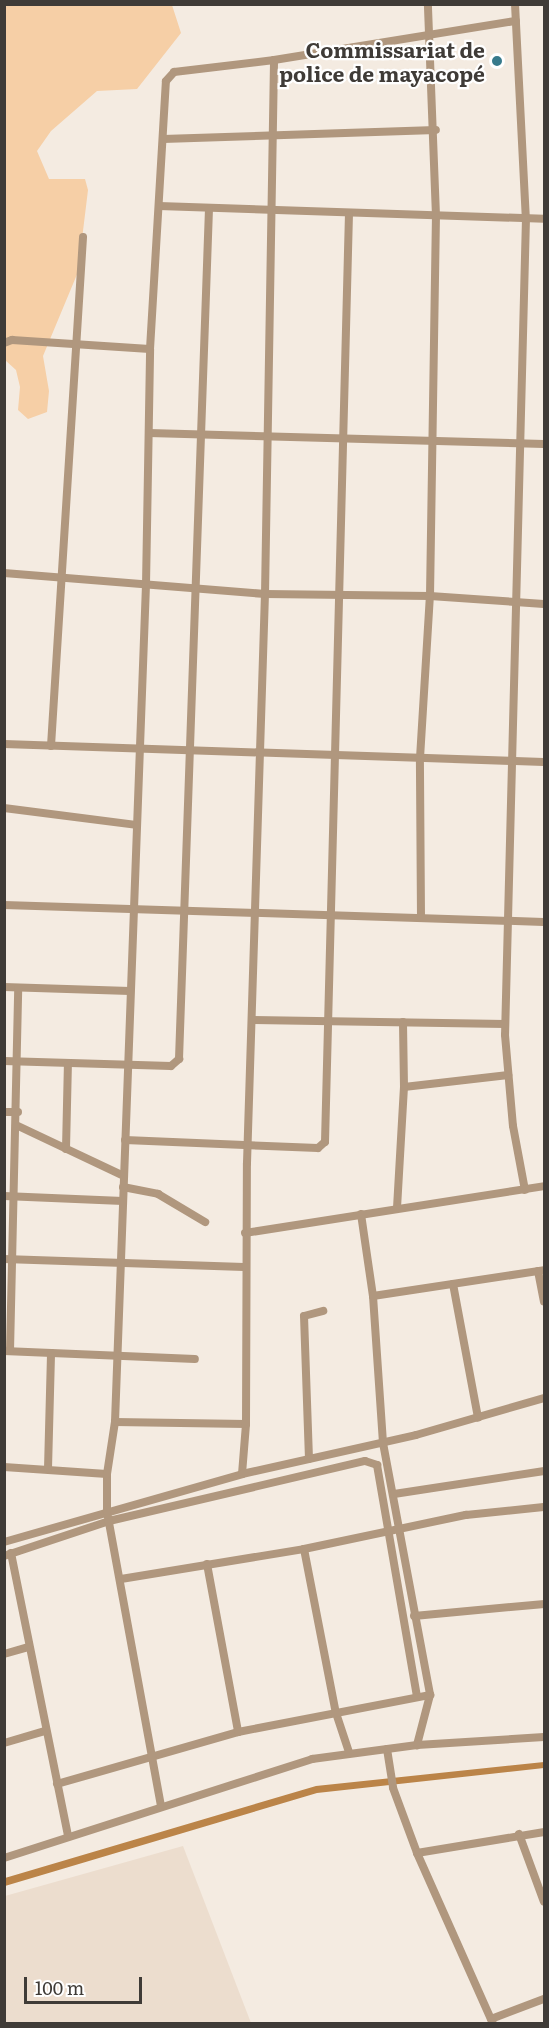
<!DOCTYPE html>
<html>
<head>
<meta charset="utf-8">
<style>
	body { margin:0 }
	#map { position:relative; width:549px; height:2028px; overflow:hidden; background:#f4ebe1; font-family:Literata,serif }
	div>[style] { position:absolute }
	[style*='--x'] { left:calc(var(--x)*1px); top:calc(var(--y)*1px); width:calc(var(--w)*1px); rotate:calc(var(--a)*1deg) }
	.built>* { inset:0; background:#ecddce }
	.green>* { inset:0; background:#f6cfa6 }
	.water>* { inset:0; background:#bb8448 }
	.minor>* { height:8px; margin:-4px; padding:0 4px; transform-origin:4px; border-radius:4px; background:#b0977e }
	.dots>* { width:16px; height:16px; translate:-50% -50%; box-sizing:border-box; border:3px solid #fff; border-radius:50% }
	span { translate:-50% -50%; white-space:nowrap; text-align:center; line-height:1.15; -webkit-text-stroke:4.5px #fff; paint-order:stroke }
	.poi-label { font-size:21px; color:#3f3b37; font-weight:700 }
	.right { translate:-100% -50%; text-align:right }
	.frame { position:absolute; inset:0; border:6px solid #3f3b37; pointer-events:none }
	.scale { position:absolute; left:24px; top:1977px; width:118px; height:27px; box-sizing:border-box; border:3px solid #3f3b37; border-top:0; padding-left:8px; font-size:18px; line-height:21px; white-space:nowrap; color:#3f3b37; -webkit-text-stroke:4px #fff; paint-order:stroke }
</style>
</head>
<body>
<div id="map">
	<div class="built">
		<i style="clip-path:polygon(183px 1846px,251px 2023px,5px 2023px,5px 1896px)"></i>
	</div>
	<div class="green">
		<i style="clip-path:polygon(4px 5px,172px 5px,181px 33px,137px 89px,97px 91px,51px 131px,37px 151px,49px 179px,85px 179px,88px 190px,78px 272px,43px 356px,49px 391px,47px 412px,28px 419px,18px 410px,20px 387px,16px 370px,5px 360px)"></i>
	</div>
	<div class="water">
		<i style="clip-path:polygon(544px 1762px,544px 1768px,317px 1793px,5px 1886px,5px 1878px,316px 1786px)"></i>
	</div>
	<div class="minor">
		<i style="--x:515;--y:4;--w:214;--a:87.1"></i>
		<i style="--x:526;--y:218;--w:817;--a:91.47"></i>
		<i style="--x:505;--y:1035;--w:91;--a:85"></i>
		<i style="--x:513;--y:1126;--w:65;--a:79.4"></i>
		<i style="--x:163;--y:139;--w:273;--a:-1.9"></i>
		<i style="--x:159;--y:206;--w:385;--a:1.9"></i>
		<i style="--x:4;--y:343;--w:9;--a:-21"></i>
		<i style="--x:12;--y:340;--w:138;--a:3.7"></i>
		<i style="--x:149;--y:433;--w:395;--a:1.6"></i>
		<i style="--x:4;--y:573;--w:262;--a:4.6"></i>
		<i style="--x:265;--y:594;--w:165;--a:0.7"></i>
		<i style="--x:430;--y:596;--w:114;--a:4"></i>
		<i style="--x:4;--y:744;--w:540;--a:1.91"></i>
		<i style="--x:51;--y:746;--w:510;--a:-86.4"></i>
		<i style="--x:4;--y:808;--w:133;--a:7.3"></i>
		<i style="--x:4;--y:905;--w:540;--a:1.8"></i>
		<i style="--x:421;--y:917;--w:159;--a:-90.4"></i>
		<i style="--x:420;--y:758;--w:162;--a:-86.5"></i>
		<i style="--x:430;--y:596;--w:380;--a:-89.1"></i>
		<i style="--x:436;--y:216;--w:212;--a:-92.2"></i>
		<i style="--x:4;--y:987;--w:126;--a:1.8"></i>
		<i style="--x:252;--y:1020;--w:253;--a:0.9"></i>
		<i style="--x:4;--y:1061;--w:167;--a:1.7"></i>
		<i style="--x:171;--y:1066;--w:11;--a:-41"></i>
		<i style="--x:179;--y:1059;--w:850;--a:-87.98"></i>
		<i style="--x:404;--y:1087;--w:105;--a:-6.6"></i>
		<i style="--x:4;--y:1112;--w:14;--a:0"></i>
		<i style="--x:16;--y:1125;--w:119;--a:25.3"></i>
		<i style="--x:125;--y:1140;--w:193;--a:2.4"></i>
		<i style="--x:318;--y:1148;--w:9;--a:-41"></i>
		<i style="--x:325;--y:1142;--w:928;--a:-88.52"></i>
		<i style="--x:66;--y:1149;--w:85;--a:-88.7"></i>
		<i style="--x:123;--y:1187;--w:36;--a:11"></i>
		<i style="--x:158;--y:1194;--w:55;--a:30.8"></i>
		<i style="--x:4;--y:1196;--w:119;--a:2.4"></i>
		<i style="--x:397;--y:1208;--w:121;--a:-86.7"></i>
		<i style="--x:404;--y:1087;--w:65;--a:-90.9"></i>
		<i style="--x:361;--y:1214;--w:83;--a:81.7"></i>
		<i style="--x:373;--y:1296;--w:147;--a:86.1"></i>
		<i style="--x:383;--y:1443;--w:256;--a:79.4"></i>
		<i style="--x:430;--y:1695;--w:52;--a:104.6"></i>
		<i style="--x:245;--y:1233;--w:303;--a:-8.9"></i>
		<i style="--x:4;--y:1259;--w:240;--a:1.9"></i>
		<i style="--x:538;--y:1271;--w:31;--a:79"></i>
		<i style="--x:453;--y:1284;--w:136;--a:79.4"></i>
		<i style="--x:373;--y:1296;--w:173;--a:-8.6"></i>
		<i style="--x:4;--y:1351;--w:191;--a:2.4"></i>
		<i style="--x:10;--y:1351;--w:363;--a:-88.7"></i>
		<i style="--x:115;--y:1422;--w:131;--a:0.9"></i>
		<i style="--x:309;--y:1459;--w:143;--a:-92"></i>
		<i style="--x:304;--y:1316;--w:20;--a:-15"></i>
		<i style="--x:4;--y:1467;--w:103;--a:3.9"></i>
		<i style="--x:48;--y:1469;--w:116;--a:-88.5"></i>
		<i style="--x:242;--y:1474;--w:50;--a:-85.4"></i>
		<i style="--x:246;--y:1424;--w:261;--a:-89.8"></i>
		<i style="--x:247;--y:1163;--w:569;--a:-88.19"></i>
		<i style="--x:265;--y:594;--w:534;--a:-89.03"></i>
		<i style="--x:394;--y:1494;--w:152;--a:-8.7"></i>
		<i style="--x:4;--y:1542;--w:248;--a:-15.9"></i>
		<i style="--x:242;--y:1474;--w:178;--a:-12.6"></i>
		<i style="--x:416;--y:1435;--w:133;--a:-16.1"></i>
		<i style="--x:304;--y:1549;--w:167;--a:79"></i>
		<i style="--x:336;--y:1713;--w:41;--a:71.6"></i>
		<i style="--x:11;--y:1553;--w:289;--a:78.6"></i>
		<i style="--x:4;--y:1556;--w:111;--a:-18.4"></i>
		<i style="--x:109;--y:1521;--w:263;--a:-13.2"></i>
		<i style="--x:365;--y:1461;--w:13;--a:18"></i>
		<i style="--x:377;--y:1465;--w:235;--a:80.2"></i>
		<i style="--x:207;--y:1564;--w:171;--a:79.5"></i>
		<i style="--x:121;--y:1579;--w:185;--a:-9.3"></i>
		<i style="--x:304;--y:1549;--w:166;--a:-11.9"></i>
		<i style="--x:466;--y:1515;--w:78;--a:-5.9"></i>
		<i style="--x:414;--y:1616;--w:131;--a:-5.3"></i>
		<i style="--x:4;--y:1654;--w:25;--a:-16"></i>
		<i style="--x:4;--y:1743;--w:43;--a:-16.3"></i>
		<i style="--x:387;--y:1749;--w:39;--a:81"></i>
		<i style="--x:393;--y:1788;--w:69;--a:69.7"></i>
		<i style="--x:417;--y:1853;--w:187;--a:66"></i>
		<i style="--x:57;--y:1784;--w:188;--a:-16"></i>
		<i style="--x:238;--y:1732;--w:196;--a:-10.9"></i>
		<i style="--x:161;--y:1806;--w:300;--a:-100.4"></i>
		<i style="--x:107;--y:1511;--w:37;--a:-90"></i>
		<i style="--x:107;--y:1474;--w:53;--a:-81.3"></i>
		<i style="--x:115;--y:1422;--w:838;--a:-87.88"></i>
		<i style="--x:146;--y:585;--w:236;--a:-89"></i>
		<i style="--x:150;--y:349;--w:268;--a:-86.6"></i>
		<i style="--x:166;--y:81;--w:12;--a:-48"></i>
		<i style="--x:174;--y:72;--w:101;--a:-6.8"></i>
		<i style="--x:274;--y:60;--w:245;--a:-9.2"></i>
		<i style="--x:519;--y:1834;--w:72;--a:69.8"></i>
		<i style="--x:417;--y:1853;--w:129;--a:-9.4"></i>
		<i style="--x:4;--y:1858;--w:324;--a:-17.8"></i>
		<i style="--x:312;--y:1759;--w:106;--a:-7.6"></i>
		<i style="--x:417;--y:1745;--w:127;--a:-3.6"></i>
		<i style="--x:491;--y:2019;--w:57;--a:-20.7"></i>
	</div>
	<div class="dots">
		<i style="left:497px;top:61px;background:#377a8b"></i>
	</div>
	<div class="poi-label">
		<span class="right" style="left:485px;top:61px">Commissariat de<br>police de mayacopé</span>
	</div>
	<div class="frame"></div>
	<div class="scale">100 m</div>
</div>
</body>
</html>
